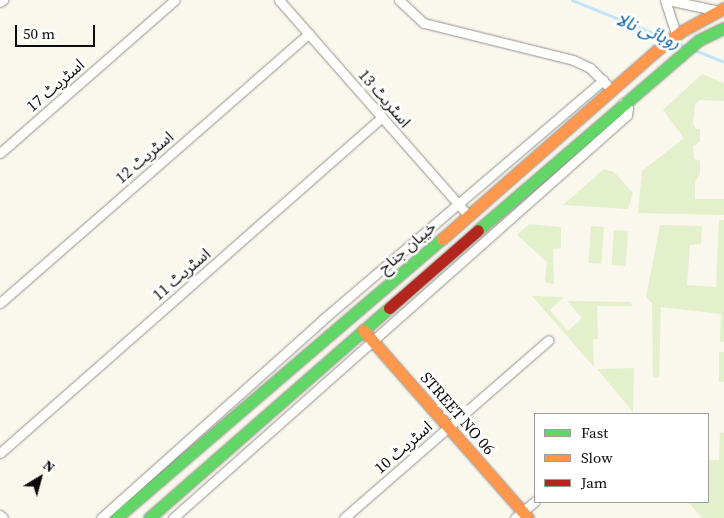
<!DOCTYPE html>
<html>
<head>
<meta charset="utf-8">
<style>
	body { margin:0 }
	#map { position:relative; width:724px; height:518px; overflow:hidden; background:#faf7ed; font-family:"Source Serif 4","Noto Sans Arabic",serif }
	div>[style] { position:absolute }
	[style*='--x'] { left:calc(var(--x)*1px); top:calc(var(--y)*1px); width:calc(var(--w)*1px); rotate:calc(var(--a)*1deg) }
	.green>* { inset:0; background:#e3f0cb; transform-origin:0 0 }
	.stream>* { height:3px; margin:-1.5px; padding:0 1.5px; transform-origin:1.5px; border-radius:1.5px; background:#c2e5f6 }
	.roads { filter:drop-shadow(0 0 1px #93918d) drop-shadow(0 0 1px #93918d) }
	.street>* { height:9px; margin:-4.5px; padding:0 4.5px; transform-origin:4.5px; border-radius:4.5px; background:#fefefc }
	.fast>* { height:11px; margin:-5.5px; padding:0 5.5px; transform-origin:5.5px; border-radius:5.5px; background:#63d668 }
	.slow>* { height:11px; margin:-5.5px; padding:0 5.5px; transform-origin:5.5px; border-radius:5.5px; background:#ff974d }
	.jam>* { height:11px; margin:-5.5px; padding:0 5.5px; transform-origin:5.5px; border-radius:5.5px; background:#b3261e }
	span { translate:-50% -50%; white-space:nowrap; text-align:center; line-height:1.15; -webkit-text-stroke:5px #fff; paint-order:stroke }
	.street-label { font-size:16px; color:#0b0b0b }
	.water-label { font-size:18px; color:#0e65a2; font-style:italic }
	.legend { position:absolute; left:534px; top:413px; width:175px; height:90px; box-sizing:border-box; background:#fff; border:1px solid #9d9d9d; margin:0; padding:6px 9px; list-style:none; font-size:15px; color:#0b0b0b }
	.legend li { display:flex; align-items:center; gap:10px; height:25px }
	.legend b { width:25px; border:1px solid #9d9d9d }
	.north { position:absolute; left:15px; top:453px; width:50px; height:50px; -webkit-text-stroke:4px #fff; paint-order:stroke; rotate:37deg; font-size:14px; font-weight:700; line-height:20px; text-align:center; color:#0b0b0b }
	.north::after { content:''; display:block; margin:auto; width:18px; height:22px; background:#0b0b0b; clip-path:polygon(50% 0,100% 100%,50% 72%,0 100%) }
	.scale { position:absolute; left:15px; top:25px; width:80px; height:22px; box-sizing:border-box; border:2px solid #0b0b0b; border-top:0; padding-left:6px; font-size:15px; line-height:18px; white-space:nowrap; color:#0b0b0b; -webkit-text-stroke:4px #fff; paint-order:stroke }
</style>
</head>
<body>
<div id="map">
	<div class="green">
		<i style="clip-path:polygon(702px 74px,724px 83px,724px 101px,700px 100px,695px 104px,693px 123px,696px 129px,700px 129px,700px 141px,693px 147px,694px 159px,700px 161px,700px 174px,695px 182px,695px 199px,724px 199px,724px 215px,638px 213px,642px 171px,684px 138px,663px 110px)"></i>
		<i style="clip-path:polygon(604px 169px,614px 172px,633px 193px,628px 209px,563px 205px)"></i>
		<i style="clip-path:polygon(719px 220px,724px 220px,724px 342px,720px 342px,721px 314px,661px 307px,659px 378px,653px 377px,652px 303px,646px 297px,660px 225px,702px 226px,701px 244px,690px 245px,687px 285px,716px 287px)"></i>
		<i style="clip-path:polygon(529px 224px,561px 227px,561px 248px,553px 249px,554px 284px,545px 282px,547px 262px,517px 235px)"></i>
		<i style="left:591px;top:226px;width:13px;height:37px;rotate:4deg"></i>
		<i style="left:614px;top:230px;width:14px;height:35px;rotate:4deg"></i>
		<i style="clip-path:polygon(532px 296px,564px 297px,550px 310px,568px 331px,582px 318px,567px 301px,631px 302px,632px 306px,597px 306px,598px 339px,593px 340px,594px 367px)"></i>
		<i style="left:719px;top:352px;width:5px;height:30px"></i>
		<i style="clip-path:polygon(634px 368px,633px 412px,597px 369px)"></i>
		<i style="clip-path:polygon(720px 432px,724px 433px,724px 518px,702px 518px,688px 502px,708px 502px,708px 460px,719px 460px)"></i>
	</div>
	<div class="stream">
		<i style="--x:572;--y:0;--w:104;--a:22.1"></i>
		<i style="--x:674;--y:41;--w:13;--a:27"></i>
		<i style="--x:692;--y:49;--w:35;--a:22"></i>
	</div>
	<div class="roads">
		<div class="street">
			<i style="--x:279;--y:0;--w:288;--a:48.7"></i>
			<i style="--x:399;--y:0;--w:34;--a:43"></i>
			<i style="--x:424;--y:23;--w:154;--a:13.9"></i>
			<i style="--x:573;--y:60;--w:19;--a:25"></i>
			<i style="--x:590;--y:68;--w:24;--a:45"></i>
			<i style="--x:665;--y:0;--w:36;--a:72"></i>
			<i style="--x:668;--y:0;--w:52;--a:12.2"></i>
			<i style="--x:0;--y:2;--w:4;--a:-34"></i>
			<i style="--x:0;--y:153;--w:232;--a:-41.2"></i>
			<i style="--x:0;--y:303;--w:410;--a:-41.1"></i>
			<i style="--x:0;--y:453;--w:509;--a:-41.33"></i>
			<i style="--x:0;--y:515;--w:4;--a:45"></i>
			<i style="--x:101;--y:518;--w:295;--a:-41.8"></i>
			<i style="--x:321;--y:321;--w:371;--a:-40.5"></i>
			<i style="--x:173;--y:518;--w:607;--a:-41.59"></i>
			<i style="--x:627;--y:115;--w:7;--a:-82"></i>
			<i style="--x:628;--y:108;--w:7;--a:-135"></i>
			<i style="--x:344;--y:518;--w:271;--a:-41"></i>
			<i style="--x:515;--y:518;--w:26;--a:-40"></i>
		</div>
		<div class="fast">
			<i style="--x:478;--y:230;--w:291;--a:-40.7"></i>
			<i style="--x:699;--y:40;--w:28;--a:-26"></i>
			<i style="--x:116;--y:518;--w:429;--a:-40.6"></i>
			<i style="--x:149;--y:518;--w:319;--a:-41.2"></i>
		</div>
		<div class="slow">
			<i style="--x:442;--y:239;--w:285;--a:-41.3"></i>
			<i style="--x:656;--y:51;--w:31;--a:-38"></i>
			<i style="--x:680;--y:32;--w:50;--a:-28.6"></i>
			<i style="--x:363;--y:330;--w:250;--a:48.7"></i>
		</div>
		<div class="jam">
			<i style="--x:389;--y:308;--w:118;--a:-41.2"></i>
		</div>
	</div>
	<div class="street-label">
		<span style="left:55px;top:85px;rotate:-41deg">اسٹریٹ 17</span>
		<span style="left:385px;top:98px;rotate:49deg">اسٹریٹ 13</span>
		<span style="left:144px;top:157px;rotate:-41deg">اسٹریٹ 12</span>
		<span style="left:407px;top:247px;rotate:-41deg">خیبان جناح</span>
		<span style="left:181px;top:274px;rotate:-41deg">اسٹریٹ 11</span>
		<span style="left:458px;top:413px;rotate:49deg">STREET NO 06</span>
		<span style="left:403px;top:447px;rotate:-41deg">اسٹریٹ 10</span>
	</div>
	<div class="water-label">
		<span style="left:648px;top:31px;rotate:22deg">روہائی نالا</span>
	</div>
	<ul class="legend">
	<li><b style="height:6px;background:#63d668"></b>Fast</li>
	<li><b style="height:6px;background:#ff974d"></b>Slow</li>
	<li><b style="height:6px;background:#b3261e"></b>Jam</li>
	</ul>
	<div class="north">N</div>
	<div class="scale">50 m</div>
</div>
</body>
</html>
